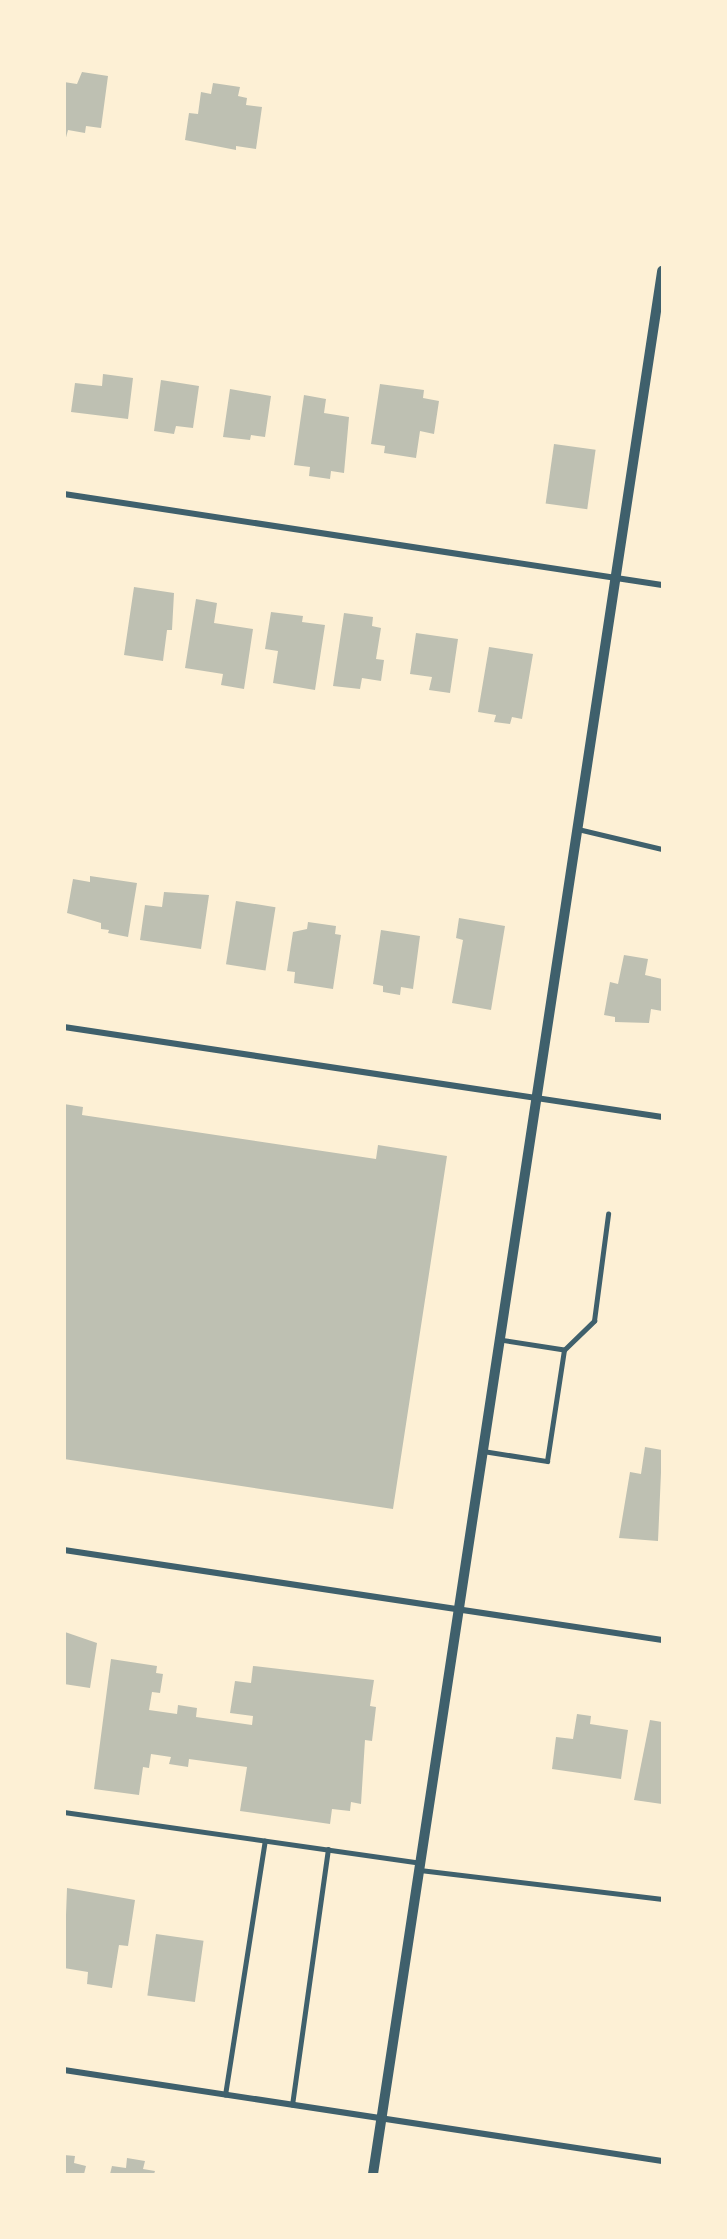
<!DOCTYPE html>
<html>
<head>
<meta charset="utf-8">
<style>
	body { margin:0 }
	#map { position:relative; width:727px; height:2239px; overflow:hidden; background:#fdf0d5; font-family:"Alegreya Sans",sans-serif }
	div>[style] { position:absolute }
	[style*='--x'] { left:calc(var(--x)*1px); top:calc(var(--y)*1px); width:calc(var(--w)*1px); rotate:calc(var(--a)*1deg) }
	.building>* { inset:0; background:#bec0b2; transform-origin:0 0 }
	.service>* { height:4.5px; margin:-2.25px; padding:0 2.25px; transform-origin:2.25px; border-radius:2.25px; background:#3f606c }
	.minor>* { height:6px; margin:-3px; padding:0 3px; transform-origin:3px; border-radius:3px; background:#3f606c }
	.tertiary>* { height:10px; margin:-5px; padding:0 5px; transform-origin:5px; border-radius:5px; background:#3f606c }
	span { translate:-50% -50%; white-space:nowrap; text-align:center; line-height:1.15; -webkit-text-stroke:6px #fdf0d5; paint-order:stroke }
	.frame { position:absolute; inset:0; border:66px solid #fdf0d5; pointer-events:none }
</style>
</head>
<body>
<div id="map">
	<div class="building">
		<i style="clip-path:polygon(82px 72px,108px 76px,101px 128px,86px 126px,85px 133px,68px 130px,64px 145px,64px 82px,77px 84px)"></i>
		<i style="clip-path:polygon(213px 83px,240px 87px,238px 96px,247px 98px,246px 105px,262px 107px,256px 149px,236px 146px,236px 150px,185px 140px,189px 113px,198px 114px,201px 92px,211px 94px)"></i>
		<i style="clip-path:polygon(103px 374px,133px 378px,128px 419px,71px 412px,75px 383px,102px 386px)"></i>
		<i style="clip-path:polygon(161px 380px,199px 386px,193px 428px,176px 426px,174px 434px,154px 431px)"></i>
		<i style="clip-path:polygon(380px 384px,424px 390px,423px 398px,439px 401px,434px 434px,420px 431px,416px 458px,384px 453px,385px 446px,371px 444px)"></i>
		<i style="clip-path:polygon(230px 389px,271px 396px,265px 437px,251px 435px,250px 440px,223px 437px)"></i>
		<i style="clip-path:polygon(304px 395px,326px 399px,324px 413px,349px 417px,344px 473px,331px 471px,330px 479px,309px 476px,310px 467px,294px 465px)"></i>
		<i style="left:554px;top:444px;width:42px;height:60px;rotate:8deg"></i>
		<i style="clip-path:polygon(134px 587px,174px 593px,172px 630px,167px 630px,163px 661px,124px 655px)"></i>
		<i style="clip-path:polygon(196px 599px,217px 603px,214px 623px,253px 629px,244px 689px,221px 685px,223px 674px,185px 668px)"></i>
		<i style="clip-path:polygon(271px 612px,303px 616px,302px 622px,325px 625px,315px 690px,273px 683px,278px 651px,265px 649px)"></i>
		<i style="clip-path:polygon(344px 613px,373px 617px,372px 626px,381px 628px,376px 659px,384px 660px,381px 681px,362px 678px,360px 689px,333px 686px)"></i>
		<i style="clip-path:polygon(416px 633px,458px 639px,450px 693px,429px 690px,432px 677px,410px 674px)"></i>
		<i style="clip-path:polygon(489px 647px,533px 654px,522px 719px,512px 717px,510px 724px,494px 722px,496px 715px,478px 712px)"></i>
		<i style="clip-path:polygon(90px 876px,137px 883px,128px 937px,108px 933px,109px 930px,101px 929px,101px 923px,67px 913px,73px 879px,90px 882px)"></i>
		<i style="clip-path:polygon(164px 892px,209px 895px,201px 949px,140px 940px,145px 905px,162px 907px)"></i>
		<i style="left:236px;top:901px;width:40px;height:64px;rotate:9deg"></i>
		<i style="clip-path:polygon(459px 918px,505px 926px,491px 1010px,452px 1003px,463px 940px,456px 938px)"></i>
		<i style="clip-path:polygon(308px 922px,336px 926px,335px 934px,341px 935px,333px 989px,294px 983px,295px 972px,287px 971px,293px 932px,307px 929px)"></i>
		<i style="clip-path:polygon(381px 930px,420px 936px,413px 989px,401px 987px,400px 995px,383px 992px,383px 986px,373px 984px)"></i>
		<i style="clip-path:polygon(624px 955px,648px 959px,645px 975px,662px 979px,662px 1011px,651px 1009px,649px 1023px,615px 1022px,615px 1017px,604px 1015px,610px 982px,618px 984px)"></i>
		<i style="clip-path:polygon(64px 1104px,83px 1107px,82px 1115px,376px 1159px,378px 1145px,447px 1156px,393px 1509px,64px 1459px)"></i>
		<i style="clip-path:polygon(645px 1447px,662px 1450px,658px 1541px,619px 1538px,630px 1472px,641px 1474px)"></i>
		<i style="clip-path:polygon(65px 1632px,97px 1643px,90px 1688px,64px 1684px)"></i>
		<i style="clip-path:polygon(111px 1659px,157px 1666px,156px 1673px,163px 1674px,160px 1693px,152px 1692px,149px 1710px,177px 1714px,178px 1705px,197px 1708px,196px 1717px,252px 1725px,253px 1716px,230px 1713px,235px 1681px,251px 1683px,253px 1666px,374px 1680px,370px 1706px,376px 1707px,372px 1741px,365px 1740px,361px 1804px,351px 1802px,350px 1811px,332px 1809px,330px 1824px,240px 1811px,247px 1767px,189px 1759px,188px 1767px,169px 1764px,171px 1757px,151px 1754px,149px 1768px,143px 1767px,139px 1795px,94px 1789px)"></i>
		<i style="clip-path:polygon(577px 1714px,591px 1716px,590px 1724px,628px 1730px,621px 1779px,552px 1769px,556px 1737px,573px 1739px)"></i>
		<i style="clip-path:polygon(650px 1720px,662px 1722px,662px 1804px,634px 1800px)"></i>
		<i style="clip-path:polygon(67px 1888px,135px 1900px,128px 1946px,119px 1945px,112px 1988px,87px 1984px,88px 1972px,64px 1968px)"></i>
		<i style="left:156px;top:1934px;width:48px;height:62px;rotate:8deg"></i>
		<i style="clip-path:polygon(64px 2155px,75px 2156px,74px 2163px,86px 2166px,84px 2174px,64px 2174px)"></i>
		<i style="clip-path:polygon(127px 2158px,145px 2161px,143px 2169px,155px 2171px,154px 2174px,110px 2174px,112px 2166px,126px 2168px)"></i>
	</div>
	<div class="service">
		<i style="--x:578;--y:829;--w:86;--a:13.4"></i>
		<i style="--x:564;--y:1350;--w:42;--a:-44"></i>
		<i style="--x:594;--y:1321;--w:108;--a:-82.5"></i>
		<i style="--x:483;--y:1451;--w:65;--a:8.9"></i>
		<i style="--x:547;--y:1461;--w:112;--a:-81.3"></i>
		<i style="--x:564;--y:1350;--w:65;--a:-171.1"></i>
		<i style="--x:64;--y:1812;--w:361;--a:8.1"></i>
		<i style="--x:420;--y:1870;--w:244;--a:6.8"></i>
		<i style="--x:225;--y:2095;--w:257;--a:-81.1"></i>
		<i style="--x:292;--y:2105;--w:258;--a:-82"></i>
	</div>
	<div class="minor">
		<i style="--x:64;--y:494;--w:605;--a:8.65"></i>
		<i style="--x:64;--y:1027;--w:605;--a:8.56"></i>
		<i style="--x:64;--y:1550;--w:605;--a:8.56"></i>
		<i style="--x:64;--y:2070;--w:605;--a:8.65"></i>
	</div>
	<div class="tertiary">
		<i style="--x:373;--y:2174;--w:1925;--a:-81.36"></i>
	</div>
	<div class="frame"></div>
</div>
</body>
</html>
